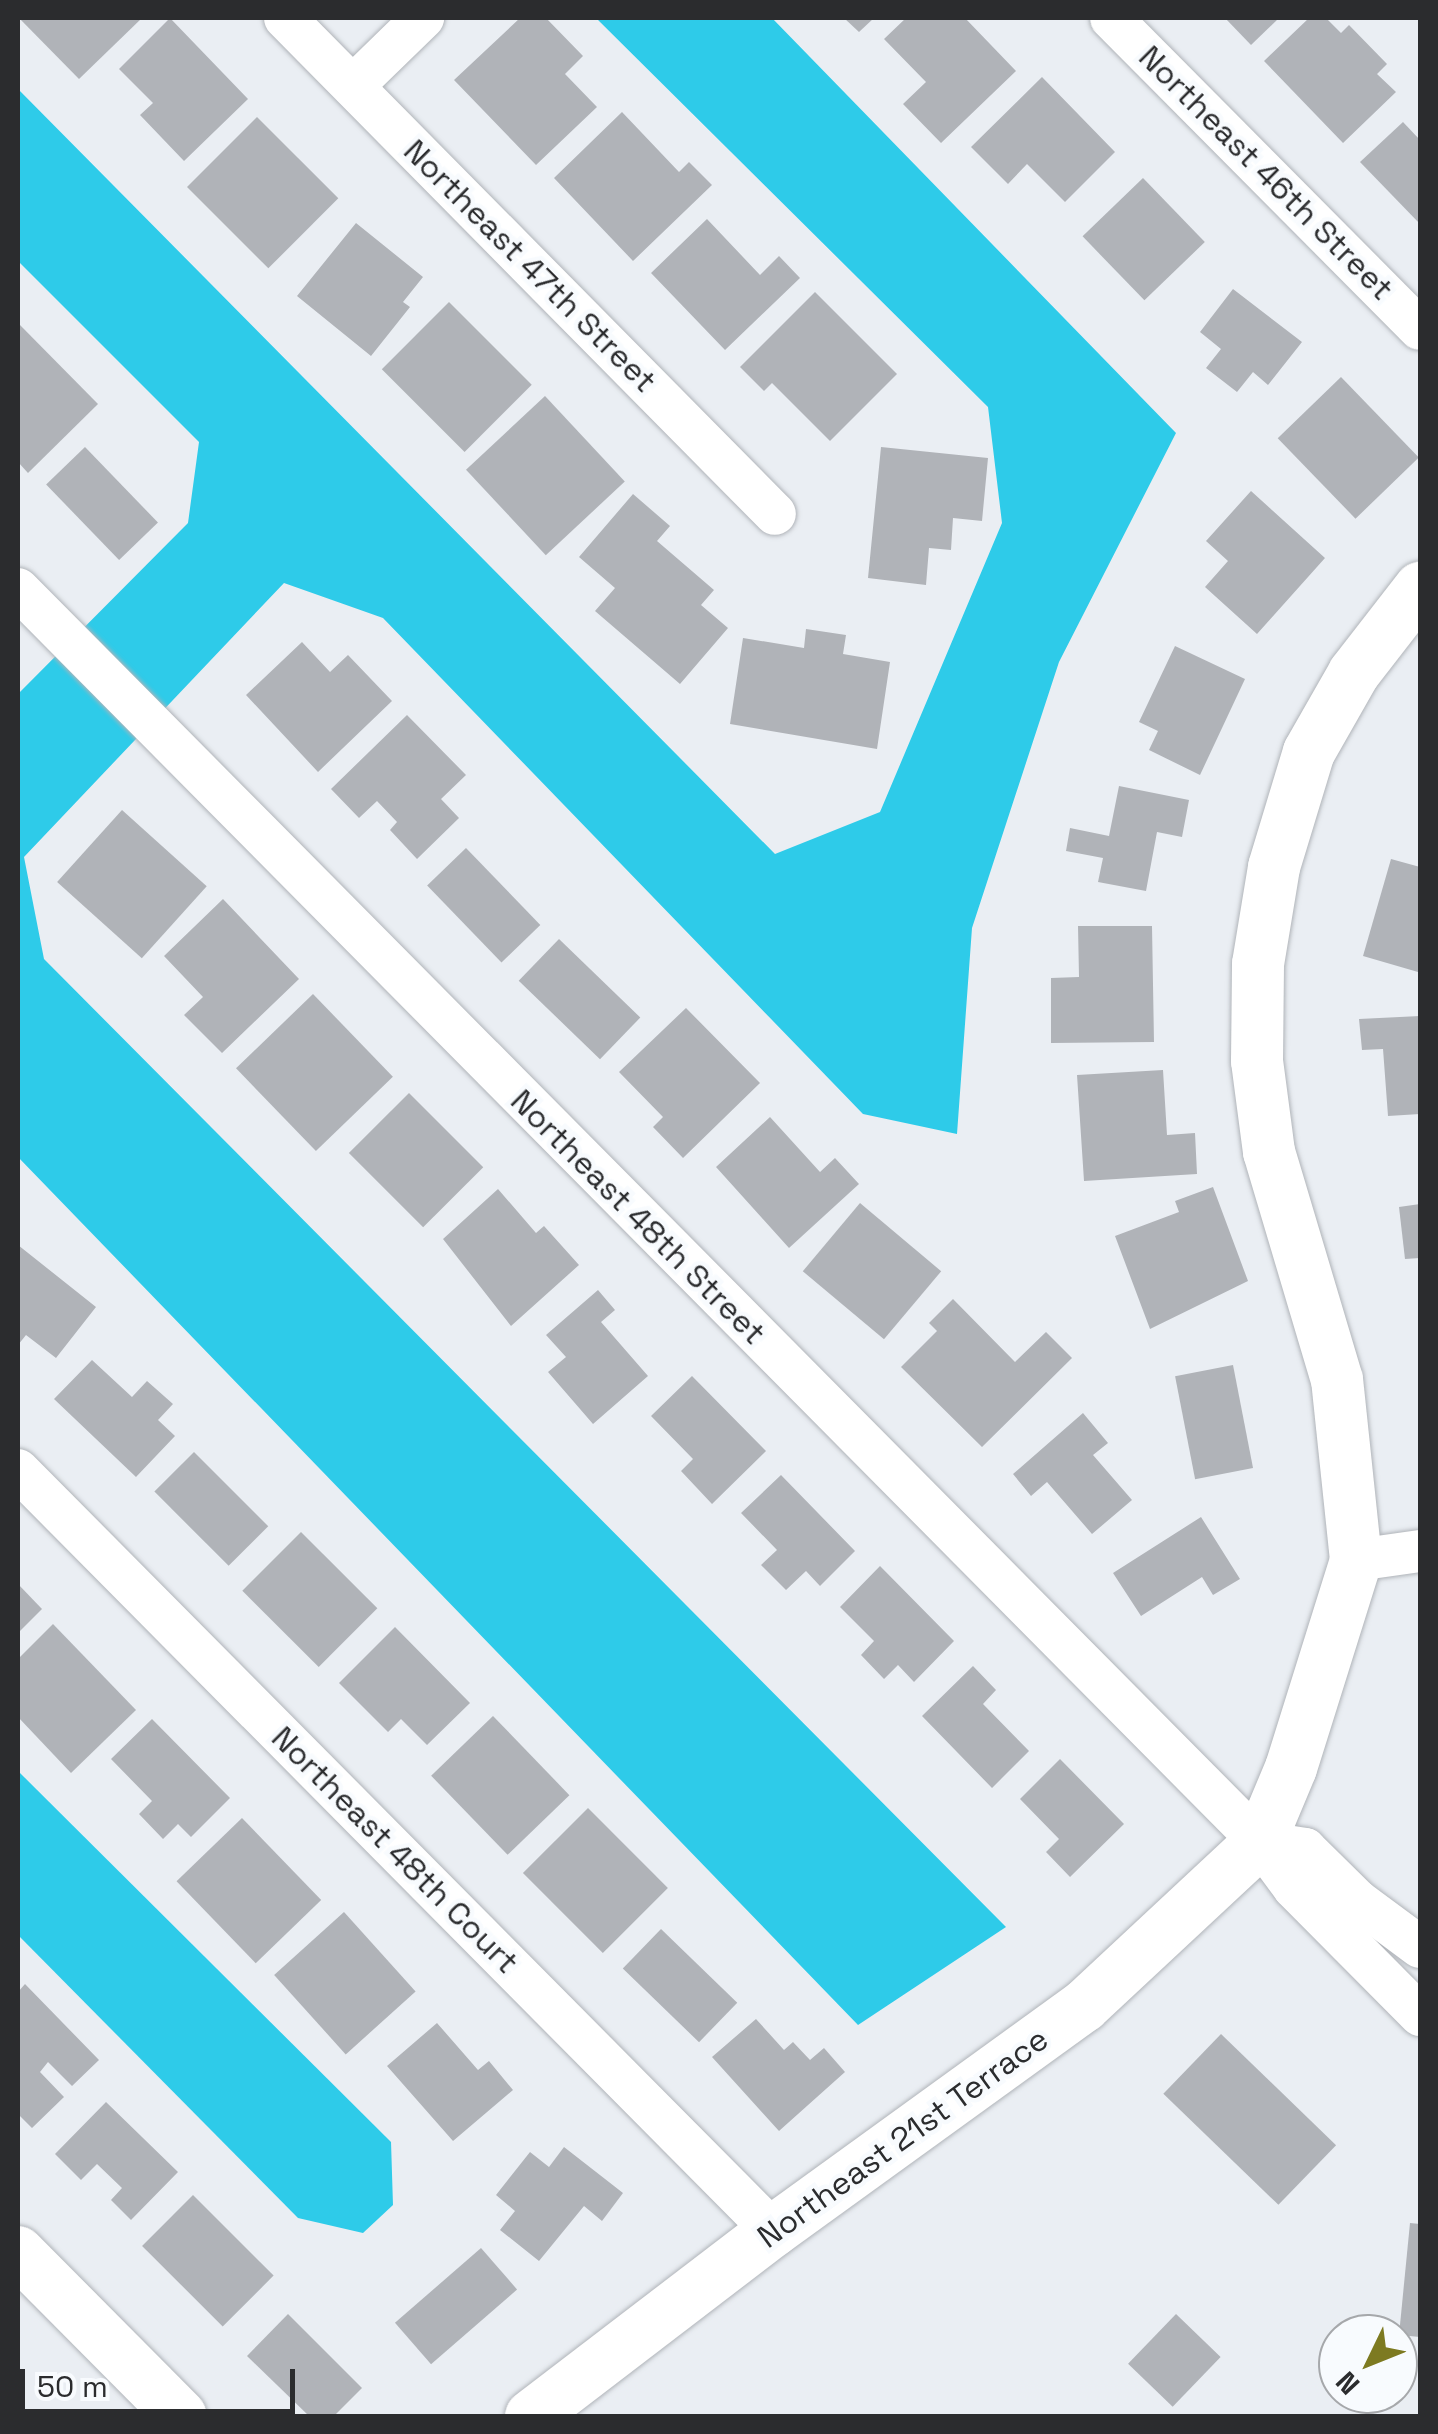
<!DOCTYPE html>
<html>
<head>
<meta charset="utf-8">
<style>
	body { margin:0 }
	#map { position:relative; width:1438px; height:2434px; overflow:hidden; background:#eaeef3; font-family:"Space Grotesk",sans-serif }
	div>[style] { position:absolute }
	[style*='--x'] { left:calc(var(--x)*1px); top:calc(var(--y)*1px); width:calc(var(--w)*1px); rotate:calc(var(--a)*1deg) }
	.water>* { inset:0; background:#2ecbe9 }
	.building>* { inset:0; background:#b0b3b8; transform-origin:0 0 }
	.roads { filter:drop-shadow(0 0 2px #b0b4b9) drop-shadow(0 0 2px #b0b4b9) }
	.minor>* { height:42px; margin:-21px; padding:0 21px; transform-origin:21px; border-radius:21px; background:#fff }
	.tertiary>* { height:52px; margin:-26px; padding:0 26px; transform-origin:26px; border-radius:26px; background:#fff }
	span { translate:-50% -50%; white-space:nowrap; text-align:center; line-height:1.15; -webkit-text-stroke:9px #f8fbfe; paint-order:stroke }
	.street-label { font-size:32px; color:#2b2c2e }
	.frame { position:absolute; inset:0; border:20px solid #2b2c2e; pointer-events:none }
	.north { position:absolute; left:1318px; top:2314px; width:100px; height:100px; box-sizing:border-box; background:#f8fbfe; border:2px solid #a6a8ab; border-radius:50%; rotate:227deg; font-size:28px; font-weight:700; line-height:40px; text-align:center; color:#2b2c2e }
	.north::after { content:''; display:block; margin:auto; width:35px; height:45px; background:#7d7a21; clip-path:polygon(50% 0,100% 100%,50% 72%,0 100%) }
	.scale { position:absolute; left:20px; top:2369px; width:275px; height:45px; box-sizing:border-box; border:5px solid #2b2c2e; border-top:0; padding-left:12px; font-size:30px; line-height:35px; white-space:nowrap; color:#2b2c2e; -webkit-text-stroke:8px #f8fbfe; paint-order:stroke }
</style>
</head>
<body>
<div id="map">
	<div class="water">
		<i style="clip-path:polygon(596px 18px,772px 18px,1176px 433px,1059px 662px,972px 928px,957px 1134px,863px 1114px,383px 618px,284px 583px,24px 857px,44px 959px,1006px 1927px,858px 2025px,18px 1157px,18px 694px,188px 523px,199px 442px,18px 261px,18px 89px,775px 854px,880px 812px,1002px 523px,988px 407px)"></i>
		<i style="clip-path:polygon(18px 1771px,391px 2142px,393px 2205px,363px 2233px,298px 2218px,18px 1935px)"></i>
	</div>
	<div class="building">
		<i style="clip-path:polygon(19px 18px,142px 18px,79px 79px)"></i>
		<i style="clip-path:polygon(170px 18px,248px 99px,184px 161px,140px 115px,153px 103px,119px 69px)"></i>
		<i style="clip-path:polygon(520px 18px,546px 18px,583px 56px,565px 74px,597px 107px,536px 165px,454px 80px)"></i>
		<i style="clip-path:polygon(844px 18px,874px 18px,859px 32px)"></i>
		<i style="clip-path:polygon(906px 18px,965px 18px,1016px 71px,941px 143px,903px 104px,926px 82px,884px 39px)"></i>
		<i style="clip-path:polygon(1225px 18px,1279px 18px,1251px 45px)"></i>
		<i style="clip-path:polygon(1309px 18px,1326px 18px,1341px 33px,1349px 25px,1387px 64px,1377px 74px,1396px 92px,1343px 143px,1264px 61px)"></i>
		<i style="clip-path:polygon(1042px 77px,1115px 152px,1065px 202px,1027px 164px,1008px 184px,971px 147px)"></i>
		<i style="clip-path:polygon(622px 112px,679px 172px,689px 162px,712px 185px,633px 261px,554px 178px)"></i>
		<i style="left:257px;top:117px;width:115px;height:99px;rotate:45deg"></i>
		<i style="clip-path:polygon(1403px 122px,1420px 140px,1420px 224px,1360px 162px)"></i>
		<i style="left:1143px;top:178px;width:89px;height:84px;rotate:46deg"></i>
		<i style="clip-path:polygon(707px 219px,760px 275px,779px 256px,800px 278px,725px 350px,651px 273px)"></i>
		<i style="clip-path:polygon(356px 223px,423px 277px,403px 302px,410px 307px,371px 356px,297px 296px)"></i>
		<i style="clip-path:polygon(1233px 289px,1302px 342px,1268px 385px,1253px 372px,1237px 392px,1206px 368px,1221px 349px,1200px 332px)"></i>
		<i style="clip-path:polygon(815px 292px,897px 374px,830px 441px,772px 383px,764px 391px,740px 367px)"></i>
		<i style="left:449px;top:302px;width:117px;height:95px;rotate:45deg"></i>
		<i style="clip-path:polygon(19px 324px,98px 404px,28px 473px,18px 462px)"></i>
		<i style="left:1341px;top:377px;width:112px;height:88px;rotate:46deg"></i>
		<i style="left:545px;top:396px;width:117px;height:108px;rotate:47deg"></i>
		<i style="left:85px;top:447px;width:105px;height:54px;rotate:46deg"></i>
		<i style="clip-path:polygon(881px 447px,988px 458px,982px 521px,953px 518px,951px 550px,929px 548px,926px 585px,868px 578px)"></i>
		<i style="clip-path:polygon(1251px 491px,1325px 558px,1257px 634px,1205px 587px,1228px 561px,1206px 541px)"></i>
		<i style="clip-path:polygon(633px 494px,670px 526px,657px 541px,714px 590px,701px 605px,728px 628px,680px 684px,595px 611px,615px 588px,579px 557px)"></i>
		<i style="clip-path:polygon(806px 629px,846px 635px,843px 654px,890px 662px,877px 749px,730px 724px,743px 638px,804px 648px)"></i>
		<i style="clip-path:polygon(302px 642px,330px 672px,348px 655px,392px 701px,318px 772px,246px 695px)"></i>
		<i style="clip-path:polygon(1175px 646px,1245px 679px,1200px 775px,1149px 750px,1158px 731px,1139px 722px)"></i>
		<i style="clip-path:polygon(407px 715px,466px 775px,441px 799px,459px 818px,417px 859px,390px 830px,397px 822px,377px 801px,359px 818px,331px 789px)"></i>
		<i style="clip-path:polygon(1119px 786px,1189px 800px,1182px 837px,1157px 832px,1146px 891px,1098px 882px,1103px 858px,1066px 851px,1070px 828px,1109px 836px)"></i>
		<i style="left:122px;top:810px;width:114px;height:97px;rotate:42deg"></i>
		<i style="left:466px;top:848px;width:107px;height:54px;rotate:46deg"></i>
		<i style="clip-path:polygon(1391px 859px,1420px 867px,1418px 972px,1363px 956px)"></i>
		<i style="clip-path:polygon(223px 899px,299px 979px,222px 1053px,184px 1015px,203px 997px,164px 956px)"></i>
		<i style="clip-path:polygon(1078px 926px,1152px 926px,1154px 1042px,1051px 1043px,1051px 978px,1079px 977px)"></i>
		<i style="left:559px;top:939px;width:113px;height:58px;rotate:44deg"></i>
		<i style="left:313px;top:994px;width:115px;height:107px;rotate:46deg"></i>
		<i style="clip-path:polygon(686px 1008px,760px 1083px,683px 1158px,653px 1127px,663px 1117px,619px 1072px)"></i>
		<i style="clip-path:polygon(1420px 1016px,1420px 1114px,1388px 1116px,1383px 1049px,1362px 1050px,1359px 1019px)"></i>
		<i style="clip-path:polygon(1163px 1070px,1167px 1135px,1195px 1133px,1197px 1174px,1084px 1181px,1077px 1075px)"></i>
		<i style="left:409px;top:1093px;width:105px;height:85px;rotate:45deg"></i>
		<i style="clip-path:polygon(770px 1117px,820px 1172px,835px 1158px,859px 1184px,789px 1248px,716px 1167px)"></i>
		<i style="clip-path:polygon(1213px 1187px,1248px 1281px,1150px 1329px,1115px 1236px,1179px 1212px,1175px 1201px)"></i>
		<i style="clip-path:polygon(498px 1189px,536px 1233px,544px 1226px,579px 1265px,511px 1326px,443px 1239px)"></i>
		<i style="left:860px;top:1203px;width:106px;height:89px;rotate:40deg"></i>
		<i style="clip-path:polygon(1420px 1204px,1420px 1258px,1405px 1259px,1399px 1207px)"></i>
		<i style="clip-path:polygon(18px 1245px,96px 1307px,56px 1358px,26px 1335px,18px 1345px)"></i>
		<i style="clip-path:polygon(598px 1290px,615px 1310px,601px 1322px,648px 1376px,593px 1424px,548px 1372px,566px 1357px,546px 1335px)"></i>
		<i style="clip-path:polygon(953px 1299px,1015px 1362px,1046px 1332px,1072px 1358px,982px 1447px,901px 1367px,937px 1331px,929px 1323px)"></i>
		<i style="clip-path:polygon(92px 1360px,132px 1397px,147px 1381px,173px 1404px,158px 1420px,175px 1436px,136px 1477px,54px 1399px)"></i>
		<i style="left:1233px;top:1365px;width:105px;height:59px;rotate:79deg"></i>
		<i style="clip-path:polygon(692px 1376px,766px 1451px,712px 1504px,681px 1471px,693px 1459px,651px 1416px)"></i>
		<i style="clip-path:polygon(1083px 1413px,1108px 1443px,1093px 1455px,1132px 1500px,1092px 1534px,1047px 1482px,1031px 1496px,1013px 1474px)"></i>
		<i style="left:194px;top:1452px;width:105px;height:56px;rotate:45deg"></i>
		<i style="clip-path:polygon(781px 1475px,855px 1551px,820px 1586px,806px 1571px,786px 1590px,761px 1565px,777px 1550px,741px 1513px)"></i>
		<i style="clip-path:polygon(1201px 1517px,1240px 1579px,1213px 1595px,1202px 1577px,1141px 1616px,1113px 1573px)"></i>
		<i style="left:301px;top:1532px;width:108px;height:83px;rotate:45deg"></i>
		<i style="clip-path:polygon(880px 1566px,954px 1641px,914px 1682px,898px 1665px,884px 1679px,861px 1655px,874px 1641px,840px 1607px)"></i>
		<i style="clip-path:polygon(18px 1584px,42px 1609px,18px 1633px)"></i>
		<i style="clip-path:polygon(53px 1624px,136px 1710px,71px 1773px,18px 1717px,18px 1659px)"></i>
		<i style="clip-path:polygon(395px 1627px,470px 1703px,427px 1745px,401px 1719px,388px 1732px,339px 1683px)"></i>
		<i style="clip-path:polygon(973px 1666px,996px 1690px,983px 1704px,1029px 1751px,992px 1788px,922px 1716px)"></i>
		<i style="left:493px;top:1716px;width:110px;height:86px;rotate:46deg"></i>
		<i style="clip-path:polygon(152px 1719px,230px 1798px,191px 1837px,178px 1824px,163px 1839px,139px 1814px,152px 1801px,111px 1759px)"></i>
		<i style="clip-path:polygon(1060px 1759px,1124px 1824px,1070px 1877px,1046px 1852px,1059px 1839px,1020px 1799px)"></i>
		<i style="left:588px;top:1808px;width:113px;height:92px;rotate:45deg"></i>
		<i style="left:242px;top:1818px;width:114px;height:91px;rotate:46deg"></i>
		<i style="left:344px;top:1912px;width:107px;height:94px;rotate:48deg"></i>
		<i style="left:661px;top:1929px;width:106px;height:55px;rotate:44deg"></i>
		<i style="clip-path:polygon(25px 1984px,99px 2060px,72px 2086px,48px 2062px,40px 2072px,64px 2097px,32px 2128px,18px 2114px,18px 1992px)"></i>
		<i style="clip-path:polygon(756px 2019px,784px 2050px,793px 2042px,810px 2060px,824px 2048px,845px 2072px,779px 2131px,712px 2057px)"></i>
		<i style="clip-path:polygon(437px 2023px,478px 2070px,489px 2061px,513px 2090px,453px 2141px,387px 2066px)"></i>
		<i style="left:1221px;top:2034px;width:160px;height:83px;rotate:44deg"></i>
		<i style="clip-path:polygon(106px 2102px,178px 2172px,131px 2220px,111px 2200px,122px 2188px,97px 2164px,81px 2180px,55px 2154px)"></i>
		<i style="clip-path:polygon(564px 2147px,623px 2193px,602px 2221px,584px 2206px,539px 2261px,500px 2230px,515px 2211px,496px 2195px,530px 2152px,549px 2167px)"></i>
		<i style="left:193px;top:2195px;width:114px;height:72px;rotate:45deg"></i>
		<i style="clip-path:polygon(1410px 2223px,1420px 2224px,1420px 2337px,1399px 2335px)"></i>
		<i style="left:481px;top:2248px;width:55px;height:114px;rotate:49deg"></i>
		<i style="clip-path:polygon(288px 2314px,362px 2388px,334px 2416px,309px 2416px,247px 2356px)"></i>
		<i style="left:1176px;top:2314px;width:62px;height:69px;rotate:44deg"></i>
	</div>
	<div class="roads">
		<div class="minor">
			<i style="--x:285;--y:18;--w:697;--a:45.35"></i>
			<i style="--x:1111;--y:18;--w:438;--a:45.2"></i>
			<i style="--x:353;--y:86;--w:98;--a:-44.2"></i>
			<i style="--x:18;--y:589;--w:1764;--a:45.25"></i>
			<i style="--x:1260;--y:1842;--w:57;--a:53.5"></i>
			<i style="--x:1294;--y:1888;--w:179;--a:45.2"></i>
			<i style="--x:18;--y:1470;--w:1072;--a:45.23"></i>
			<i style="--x:1356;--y:1560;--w:65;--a:-8"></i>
			<i style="--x:1260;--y:1842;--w:46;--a:8.8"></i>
			<i style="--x:1305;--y:1849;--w:74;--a:44.5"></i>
			<i style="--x:1358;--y:1901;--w:77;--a:36.6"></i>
		</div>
		<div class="tertiary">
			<i style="--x:18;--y:2252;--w:231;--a:45.2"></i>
			<i style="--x:531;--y:2416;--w:305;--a:-37.4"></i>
			<i style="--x:773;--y:2231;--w:384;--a:-35.9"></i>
			<i style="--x:1084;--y:2006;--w:241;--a:-43"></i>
			<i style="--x:1260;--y:1842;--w:80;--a:-67.3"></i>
			<i style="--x:1291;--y:1768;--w:218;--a:-72.6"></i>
			<i style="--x:1356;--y:1560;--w:181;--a:-96"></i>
			<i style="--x:1337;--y:1380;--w:238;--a:-106.6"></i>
			<i style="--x:1269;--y:1152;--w:92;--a:-97.5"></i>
			<i style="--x:1257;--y:1061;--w:97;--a:-89.4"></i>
			<i style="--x:1258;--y:964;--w:98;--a:-80.6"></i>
			<i style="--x:1274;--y:867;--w:120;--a:-73.1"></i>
			<i style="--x:1309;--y:752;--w:91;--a:-60.3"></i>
			<i style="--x:1354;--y:673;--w:108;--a:-52.2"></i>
		</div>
	</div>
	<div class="street-label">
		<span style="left:1266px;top:173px;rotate:45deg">Northeast 46th Street</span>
		<span style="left:530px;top:266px;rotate:45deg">Northeast 47th Street</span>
		<span style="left:638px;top:1217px;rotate:45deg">Northeast 48th Street</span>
		<span style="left:395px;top:1850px;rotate:45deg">Northeast 48th Court</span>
		<span style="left:903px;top:2138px;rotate:-36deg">Northeast 21st Terrace</span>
	</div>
	<div class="frame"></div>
	<div class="north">N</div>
	<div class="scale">50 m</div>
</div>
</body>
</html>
